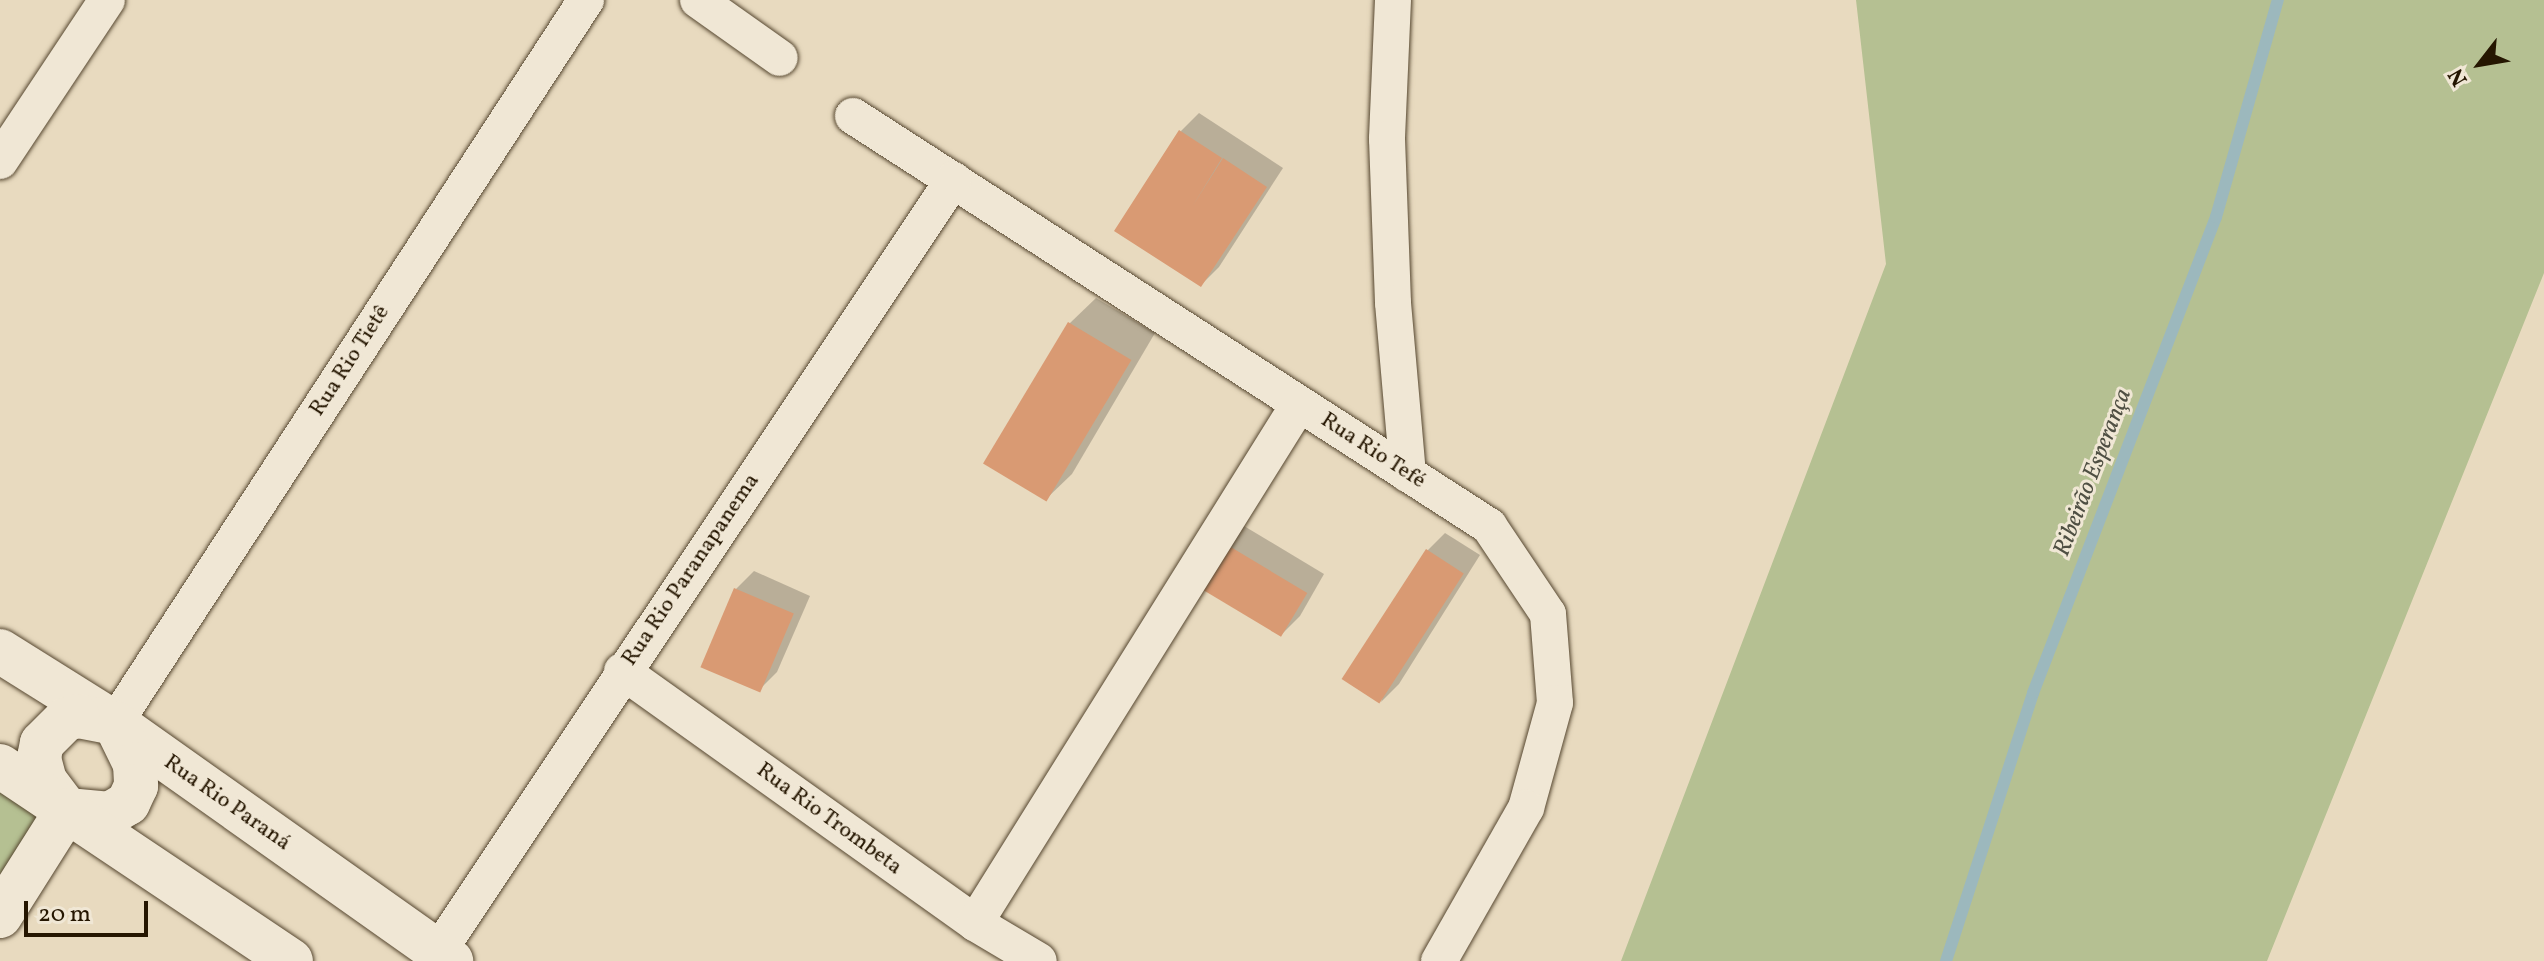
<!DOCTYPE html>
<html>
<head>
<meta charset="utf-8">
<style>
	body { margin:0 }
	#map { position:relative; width:2544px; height:961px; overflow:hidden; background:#e8dabf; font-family:Vollkorn,serif }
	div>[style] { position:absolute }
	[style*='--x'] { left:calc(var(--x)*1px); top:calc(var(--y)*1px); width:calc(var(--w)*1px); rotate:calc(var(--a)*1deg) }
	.green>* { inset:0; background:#b5c092 }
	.shadow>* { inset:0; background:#0003 }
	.stream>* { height:12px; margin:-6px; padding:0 6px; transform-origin:6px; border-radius:6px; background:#9cb8bd }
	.building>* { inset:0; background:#d99a73; transform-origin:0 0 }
	.roads { filter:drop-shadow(0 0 2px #564730) drop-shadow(0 0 2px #564730) }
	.street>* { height:36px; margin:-18px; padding:0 18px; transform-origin:18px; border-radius:18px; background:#f0e7d5 }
	.secondary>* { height:44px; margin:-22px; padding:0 22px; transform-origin:22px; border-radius:22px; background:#f0e7d5 }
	span { translate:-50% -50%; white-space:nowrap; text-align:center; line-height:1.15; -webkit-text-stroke:6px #f0e7d5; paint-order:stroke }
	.street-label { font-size:22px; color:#251601 }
	.water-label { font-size:24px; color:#4f4f43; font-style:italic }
	.north { position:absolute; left:2440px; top:24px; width:80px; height:80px; -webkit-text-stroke:6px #f0e7d5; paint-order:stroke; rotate:239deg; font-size:22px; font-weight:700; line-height:32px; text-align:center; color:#251601 }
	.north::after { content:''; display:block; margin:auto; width:28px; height:36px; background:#251601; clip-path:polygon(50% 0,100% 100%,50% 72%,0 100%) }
	.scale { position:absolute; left:24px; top:901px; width:124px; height:36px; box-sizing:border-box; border:4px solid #251601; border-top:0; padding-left:10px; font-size:24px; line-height:28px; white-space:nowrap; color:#251601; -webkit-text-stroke:6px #f0e7d5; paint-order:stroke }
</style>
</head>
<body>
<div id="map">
	<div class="green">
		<i style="clip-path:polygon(1856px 0,2544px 0,2544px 273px,2267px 961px,1621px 961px,1886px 264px)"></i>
		<i style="clip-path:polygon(0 766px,67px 810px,0 916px)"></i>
	</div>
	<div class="shadow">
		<i style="clip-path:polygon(1199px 113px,1283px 168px,1219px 267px,1201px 285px,1181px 131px)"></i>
		<i style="clip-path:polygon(1096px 298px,1155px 333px,1072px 474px,1046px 499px,1070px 323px)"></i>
		<i style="clip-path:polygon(1239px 523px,1324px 574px,1300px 616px,1282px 634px,1196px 583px)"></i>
		<i style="clip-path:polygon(1445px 533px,1480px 555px,1399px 684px,1381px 702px,1427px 551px)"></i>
		<i style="clip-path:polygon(754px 571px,810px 596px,777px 672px,759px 690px,736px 589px)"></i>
	</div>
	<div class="stream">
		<i style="--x:1946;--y:961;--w:282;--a:-72"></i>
		<i style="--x:2033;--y:693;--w:510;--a:-68.97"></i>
		<i style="--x:2216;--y:217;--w:226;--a:-74.1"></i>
	</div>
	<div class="building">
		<i style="clip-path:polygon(1179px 130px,1222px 158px,1192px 207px,1223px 158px,1267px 187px,1201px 287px,1114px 231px)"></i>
		<i style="left:1068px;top:322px;width:74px;height:165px;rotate:31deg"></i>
		<i style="left:1219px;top:540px;width:103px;height:51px;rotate:31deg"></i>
		<i style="left:1426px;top:549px;width:45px;height:155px;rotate:33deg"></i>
		<i style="left:734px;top:588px;width:65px;height:86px;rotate:23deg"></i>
	</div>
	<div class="roads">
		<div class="street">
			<i style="--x:698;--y:0;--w:100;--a:35.3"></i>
			<i style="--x:1393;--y:0;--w:139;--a:92.5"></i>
			<i style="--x:1387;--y:139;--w:164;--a:87.9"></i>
			<i style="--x:1393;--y:303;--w:172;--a:85"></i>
			<i style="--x:853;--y:116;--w:757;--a:32.81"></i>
			<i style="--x:1489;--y:526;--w:106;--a:56.2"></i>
			<i style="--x:1548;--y:614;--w:89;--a:85.5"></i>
			<i style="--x:1555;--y:703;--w:109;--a:105.4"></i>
			<i style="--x:1526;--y:808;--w:176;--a:119.6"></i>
			<i style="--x:0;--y:161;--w:193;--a:-56.4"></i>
			<i style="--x:622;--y:671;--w:434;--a:35.5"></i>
			<i style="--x:975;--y:923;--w:74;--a:30.7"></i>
			<i style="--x:115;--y:723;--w:863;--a:-56.92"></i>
			<i style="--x:975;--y:923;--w:612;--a:-58.02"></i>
			<i style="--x:432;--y:961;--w:939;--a:-56.29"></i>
		</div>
		<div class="secondary">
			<i style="--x:0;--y:651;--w:136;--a:32.1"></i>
			<i style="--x:115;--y:723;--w:412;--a:35.3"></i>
			<i style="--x:78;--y:716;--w:38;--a:11"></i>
			<i style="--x:115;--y:723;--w:46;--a:64"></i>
			<i style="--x:135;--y:764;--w:22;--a:87"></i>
			<i style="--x:136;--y:786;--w:19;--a:115"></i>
			<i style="--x:128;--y:803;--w:21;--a:149"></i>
			<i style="--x:110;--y:814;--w:43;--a:-174.7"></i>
			<i style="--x:67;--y:810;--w:36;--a:-127"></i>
			<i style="--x:45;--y:781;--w:24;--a:-105"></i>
			<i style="--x:39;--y:758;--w:15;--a:-79"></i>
			<i style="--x:42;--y:743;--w:34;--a:-45"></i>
			<i style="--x:66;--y:719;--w:12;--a:-14"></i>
			<i style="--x:0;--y:766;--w:350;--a:33.8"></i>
			<i style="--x:0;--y:916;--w:125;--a:-57.7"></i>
		</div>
	</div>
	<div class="street-label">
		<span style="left:350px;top:361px;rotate:-57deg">Rua Rio Tietê</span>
		<span style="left:1373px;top:451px;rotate:33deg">Rua Rio Tefé</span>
		<span style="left:691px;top:570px;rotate:-56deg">Rua Rio Paranapanema</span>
		<span style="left:227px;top:803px;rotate:35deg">Rua Rio Paraná</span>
		<span style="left:829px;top:819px;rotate:36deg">Rua Rio Trombeta</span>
	</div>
	<div class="water-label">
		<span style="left:2094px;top:473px;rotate:-69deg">Ribeirão Esperança</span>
	</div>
	<div class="north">N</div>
	<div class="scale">20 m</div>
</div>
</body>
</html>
